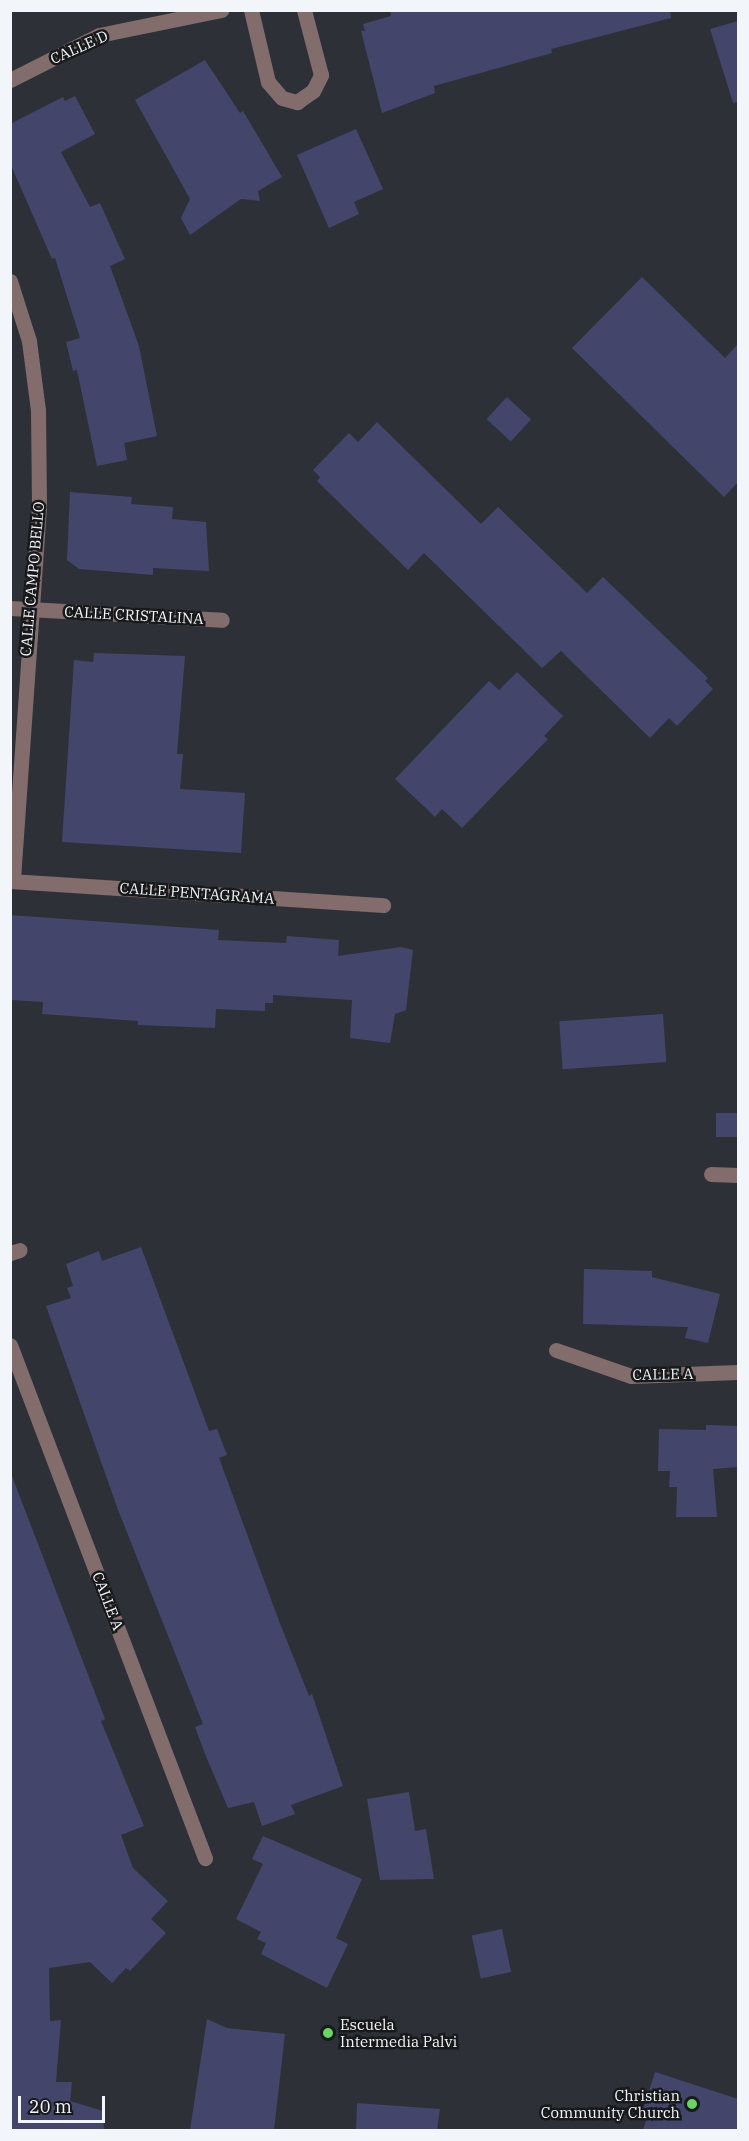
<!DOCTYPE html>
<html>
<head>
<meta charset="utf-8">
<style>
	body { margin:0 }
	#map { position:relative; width:749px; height:2141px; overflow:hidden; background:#2d3137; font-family:"IBM Plex Serif",serif }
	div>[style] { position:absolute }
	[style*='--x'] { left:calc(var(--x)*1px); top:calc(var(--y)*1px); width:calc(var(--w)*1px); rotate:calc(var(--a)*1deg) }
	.building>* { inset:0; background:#43456b; transform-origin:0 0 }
	.minor>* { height:15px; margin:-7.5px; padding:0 7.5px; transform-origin:7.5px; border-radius:7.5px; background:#836c6c }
	.dots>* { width:16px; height:16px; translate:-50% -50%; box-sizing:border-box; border:3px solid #17191b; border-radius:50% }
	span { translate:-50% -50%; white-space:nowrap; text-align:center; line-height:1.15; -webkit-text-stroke:5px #17191b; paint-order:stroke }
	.street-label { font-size:15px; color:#f2f5f9 }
	.poi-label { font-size:15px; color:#f2f5f9 }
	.left { translate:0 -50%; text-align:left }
	.right { translate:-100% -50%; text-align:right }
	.frame { position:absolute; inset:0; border:12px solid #f2f5f9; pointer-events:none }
	.scale { position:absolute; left:18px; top:2096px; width:87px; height:27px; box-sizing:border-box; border:3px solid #f2f5f9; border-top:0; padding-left:8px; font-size:18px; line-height:21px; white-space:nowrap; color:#f2f5f9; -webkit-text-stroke:4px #17191b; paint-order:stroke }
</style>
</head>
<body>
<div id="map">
	<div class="building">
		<i style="clip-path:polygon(390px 10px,670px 10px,671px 18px,551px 49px,552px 53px,434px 86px,435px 93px,382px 113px,361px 31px,365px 31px,363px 24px,391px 16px)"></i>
		<i style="clip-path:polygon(738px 21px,738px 102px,733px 103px,710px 29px)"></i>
		<i style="clip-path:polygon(205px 60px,240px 113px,243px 111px,282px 177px,258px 191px,260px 201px,241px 199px,190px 235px,181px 218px,190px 199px,135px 100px)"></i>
		<i style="clip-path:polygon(75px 96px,95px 134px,61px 152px,90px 207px,100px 203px,125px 259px,110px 266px,139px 346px,157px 436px,124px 443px,127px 460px,97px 466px,77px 370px,73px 371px,66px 342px,80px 338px,55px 258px,52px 259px,10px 163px,10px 124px,63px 97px,65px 101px)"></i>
		<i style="clip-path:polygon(356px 129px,383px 189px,354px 202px,359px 214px,329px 228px,297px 155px)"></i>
		<i style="clip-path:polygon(642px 277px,725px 358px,738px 344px,738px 482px,724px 497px,572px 348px)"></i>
		<i style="left:507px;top:397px;width:33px;height:30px;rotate:43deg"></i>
		<i style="clip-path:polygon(377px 422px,481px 524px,498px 507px,587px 593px,603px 577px,708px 678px,705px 681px,713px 689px,677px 726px,669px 718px,650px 738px,561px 651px,542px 668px,424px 553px,408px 570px,317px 481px,320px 477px,313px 470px,349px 433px,358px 442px)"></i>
		<i style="clip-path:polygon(70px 492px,132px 497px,131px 504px,173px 507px,172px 519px,206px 522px,209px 571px,153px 568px,153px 575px,79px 569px,67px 560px)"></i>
		<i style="clip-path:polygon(94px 653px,185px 656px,177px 754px,183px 754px,180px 789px,245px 793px,241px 853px,62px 842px,74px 660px,93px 662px)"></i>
		<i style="clip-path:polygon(517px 672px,563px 716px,544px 736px,548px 739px,462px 828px,442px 809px,435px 817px,395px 779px,489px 681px,499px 690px)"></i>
		<i style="clip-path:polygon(10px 915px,219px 930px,218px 940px,286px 943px,287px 936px,339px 940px,338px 956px,401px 947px,413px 950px,406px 1010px,395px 1014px,390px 1043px,350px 1038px,352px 1000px,273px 995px,273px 1003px,265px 1003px,265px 1011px,216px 1009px,215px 1028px,138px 1025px,138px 1021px,42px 1014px,43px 1002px,10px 1000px)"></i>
		<i style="left:663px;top:1014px;width:48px;height:104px;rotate:86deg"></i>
		<i style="left:716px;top:1113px;width:22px;height:24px"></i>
		<i style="clip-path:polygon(141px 1247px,209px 1431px,217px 1429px,227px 1455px,219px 1458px,279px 1621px,309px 1696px,312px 1694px,343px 1786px,291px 1805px,295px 1814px,262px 1826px,254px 1802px,228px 1808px,205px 1754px,195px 1727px,203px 1724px,117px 1507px,46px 1306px,71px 1298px,67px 1288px,73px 1286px,66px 1264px,99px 1251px,102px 1261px)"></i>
		<i style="clip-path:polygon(584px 1269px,652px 1271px,652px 1277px,720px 1294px,708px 1343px,685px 1338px,688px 1327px,583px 1324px)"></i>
		<i style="clip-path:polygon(706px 1425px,738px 1426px,738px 1467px,713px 1469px,717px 1517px,676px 1517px,677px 1487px,669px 1487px,670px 1471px,658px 1471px,659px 1429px,706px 1430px)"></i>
		<i style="clip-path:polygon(12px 1476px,105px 1719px,101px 1721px,144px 1826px,121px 1835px,133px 1868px,168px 1901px,151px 1919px,166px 1933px,130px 1971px,126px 1968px,112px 1983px,90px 1962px,49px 1968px,50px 2021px,61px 2020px,56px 2082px,72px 2082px,70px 2101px,103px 2111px,104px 2130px,10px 2130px)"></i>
		<i style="clip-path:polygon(409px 1792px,415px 1831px,426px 1829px,434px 1879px,380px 1880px,367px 1799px)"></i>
		<i style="clip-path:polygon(263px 1836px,362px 1879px,336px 1938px,348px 1944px,327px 1988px,261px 1954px,266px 1943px,257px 1939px,261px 1932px,236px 1919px,263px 1864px,252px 1859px)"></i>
		<i style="left:502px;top:1929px;width:44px;height:31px;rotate:78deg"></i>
		<i style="clip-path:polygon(207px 2019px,227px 2028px,285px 2034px,274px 2130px,190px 2130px)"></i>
		<i style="clip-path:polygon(655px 2072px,738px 2099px,738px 2130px,643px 2130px,649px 2112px,643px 2110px)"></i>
		<i style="clip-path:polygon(357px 2103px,440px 2109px,437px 2130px,356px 2130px)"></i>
	</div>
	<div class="minor">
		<i style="--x:251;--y:10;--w:74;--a:76.7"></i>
		<i style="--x:268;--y:82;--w:21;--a:49"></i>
		<i style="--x:282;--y:98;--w:16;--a:15"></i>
		<i style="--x:297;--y:102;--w:19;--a:-35"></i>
		<i style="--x:313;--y:91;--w:18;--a:-63"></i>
		<i style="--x:321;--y:75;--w:67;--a:-104.7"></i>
		<i style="--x:10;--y:80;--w:100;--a:-26.8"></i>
		<i style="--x:99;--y:35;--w:125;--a:-11.6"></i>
		<i style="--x:10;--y:281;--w:63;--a:72.4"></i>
		<i style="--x:29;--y:341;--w:70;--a:82.6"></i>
		<i style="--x:38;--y:410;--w:97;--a:89.4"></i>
		<i style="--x:39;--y:507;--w:375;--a:94"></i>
		<i style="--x:10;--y:608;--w:212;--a:3.2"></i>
		<i style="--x:10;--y:881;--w:374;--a:3.7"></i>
		<i style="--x:711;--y:1174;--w:27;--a:2"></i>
		<i style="--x:10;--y:1253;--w:10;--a:-17"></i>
		<i style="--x:10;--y:1345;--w:549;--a:69.19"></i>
		<i style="--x:556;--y:1350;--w:79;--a:19.1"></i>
		<i style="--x:631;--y:1376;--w:107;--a:-2.1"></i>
	</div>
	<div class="dots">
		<i style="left:328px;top:2033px;background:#69d464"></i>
		<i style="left:692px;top:2104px;background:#69d464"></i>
	</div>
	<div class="street-label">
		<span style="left:79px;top:47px;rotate:-24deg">CALLE D</span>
		<span style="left:32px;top:579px;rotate:-85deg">CALLE CAMPO BELLO</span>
		<span style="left:134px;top:615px;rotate:3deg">CALLE CRISTALINA</span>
		<span style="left:197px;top:893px;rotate:4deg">CALLE PENTAGRAMA</span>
		<span style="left:663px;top:1374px;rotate:-1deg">CALLE A</span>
		<span style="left:108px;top:1601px;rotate:69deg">CALLE A</span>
	</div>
	<div class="poi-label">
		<span class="left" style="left:340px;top:2033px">Escuela<br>Intermedia Palvi</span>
		<span class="right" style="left:680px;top:2104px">Christian<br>Community Church</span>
	</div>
	<div class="frame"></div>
	<div class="scale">20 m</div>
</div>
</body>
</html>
